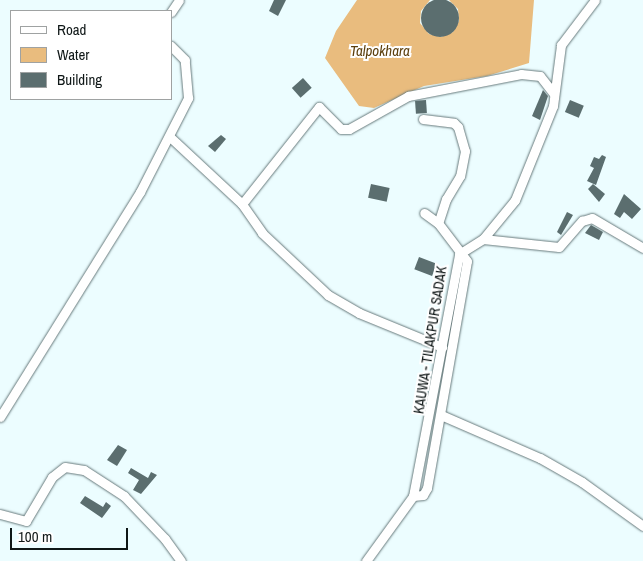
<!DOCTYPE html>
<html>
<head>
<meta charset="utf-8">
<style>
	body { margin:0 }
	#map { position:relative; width:643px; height:561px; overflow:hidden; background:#ecfdff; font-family:"Archivo Narrow",sans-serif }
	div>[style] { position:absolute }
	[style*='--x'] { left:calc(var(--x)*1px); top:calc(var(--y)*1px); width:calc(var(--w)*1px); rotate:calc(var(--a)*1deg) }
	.water>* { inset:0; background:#e9bc7e }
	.building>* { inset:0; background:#5b6e6f; transform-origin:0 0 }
	.round { border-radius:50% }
	.roads { filter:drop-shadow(0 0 1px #677a7c) drop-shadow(0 0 1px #677a7c) }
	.minor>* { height:9px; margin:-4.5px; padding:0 4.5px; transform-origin:4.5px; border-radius:4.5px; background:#fff }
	span { translate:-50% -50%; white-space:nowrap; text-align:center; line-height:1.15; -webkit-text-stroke:4px #fff; paint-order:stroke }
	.street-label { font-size:14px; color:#0f1717 }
	.water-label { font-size:15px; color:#5c3f0d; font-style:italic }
	.legend { position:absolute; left:10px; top:10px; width:162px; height:90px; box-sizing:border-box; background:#fff; border:1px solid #9fa2a2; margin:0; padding:6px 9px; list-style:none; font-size:15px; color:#0f1717 }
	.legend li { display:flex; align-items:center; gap:10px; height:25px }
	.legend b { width:25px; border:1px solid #9fa2a2 }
	.scale { position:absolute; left:10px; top:528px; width:118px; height:22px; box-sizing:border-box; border:2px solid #0f1717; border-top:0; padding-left:6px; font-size:15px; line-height:18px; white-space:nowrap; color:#0f1717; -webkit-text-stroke:4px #fff; paint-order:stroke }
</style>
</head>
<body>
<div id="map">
	<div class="water">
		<i style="clip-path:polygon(357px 0,430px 0,421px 11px,420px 23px,429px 34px,441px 37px,453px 32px,459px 21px,458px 9px,449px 0,534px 0,529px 63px,487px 76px,424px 86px,374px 108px,359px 106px,325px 58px,336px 31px)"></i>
	</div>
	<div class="building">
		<i class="round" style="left:421px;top:-1px;width:38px;height:38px"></i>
		<i style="clip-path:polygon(274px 0,286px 0,278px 16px,269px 11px)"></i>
		<i style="left:303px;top:78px;width:13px;height:15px;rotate:48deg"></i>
		<i style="clip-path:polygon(543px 90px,548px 96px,540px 120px,532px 116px)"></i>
		<i style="left:426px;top:100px;width:13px;height:11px;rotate:86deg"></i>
		<i style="left:570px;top:100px;width:15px;height:13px;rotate:23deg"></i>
		<i style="clip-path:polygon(221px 135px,226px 139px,215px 152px,208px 146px)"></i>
		<i style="clip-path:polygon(602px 155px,606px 157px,596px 185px,587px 181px,594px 168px,590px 166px,594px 157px,599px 159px)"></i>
		<i style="left:371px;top:184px;width:19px;height:14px;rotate:12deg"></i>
		<i style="clip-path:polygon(593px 184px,605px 194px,599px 202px,588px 189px)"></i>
		<i style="clip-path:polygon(624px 194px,641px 209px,632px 219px,624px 212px,620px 218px,614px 214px)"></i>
		<i style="clip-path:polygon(567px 212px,573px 215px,561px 235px,557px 232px)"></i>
		<i style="clip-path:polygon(591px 225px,603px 232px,599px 240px,585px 233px)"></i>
		<i style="left:419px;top:257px;width:19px;height:13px;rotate:21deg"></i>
		<i style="clip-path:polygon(118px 445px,127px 450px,117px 466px,107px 460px)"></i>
		<i style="clip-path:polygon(131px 468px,148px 478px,151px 472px,157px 475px,141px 494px,133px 490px,139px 480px,128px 473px)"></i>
		<i style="clip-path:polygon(85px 496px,103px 507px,106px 502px,111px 506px,102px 518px,80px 503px)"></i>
	</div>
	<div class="roads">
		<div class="minor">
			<i style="--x:171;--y:12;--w:14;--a:-56"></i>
			<i style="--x:423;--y:119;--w:31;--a:7"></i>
			<i style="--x:454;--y:123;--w:6;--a:45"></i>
			<i style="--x:458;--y:127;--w:25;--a:74"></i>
			<i style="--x:465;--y:151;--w:25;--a:101"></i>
			<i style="--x:460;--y:176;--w:27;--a:121"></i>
			<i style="--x:446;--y:199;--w:25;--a:108"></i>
			<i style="--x:170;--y:137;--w:98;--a:42.9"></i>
			<i style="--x:242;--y:204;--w:35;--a:55"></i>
			<i style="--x:262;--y:233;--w:91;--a:43.2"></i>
			<i style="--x:328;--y:295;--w:36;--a:30"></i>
			<i style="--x:359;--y:313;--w:90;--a:22.3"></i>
			<i style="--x:242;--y:204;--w:124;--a:-51.6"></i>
			<i style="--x:319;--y:107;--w:31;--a:45"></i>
			<i style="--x:341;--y:129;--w:8;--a:0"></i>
			<i style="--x:349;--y:129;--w:68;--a:-29.2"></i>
			<i style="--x:408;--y:96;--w:115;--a:-11"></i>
			<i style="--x:521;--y:74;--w:19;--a:6"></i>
			<i style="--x:540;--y:76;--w:23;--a:52"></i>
			<i style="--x:483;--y:239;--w:76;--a:6"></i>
			<i style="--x:559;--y:247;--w:35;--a:-49"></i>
			<i style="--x:582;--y:221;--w:10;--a:-17"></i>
			<i style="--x:592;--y:218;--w:59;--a:30.5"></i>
			<i style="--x:441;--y:415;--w:108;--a:23.5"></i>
			<i style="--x:540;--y:458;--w:48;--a:29.7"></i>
			<i style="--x:582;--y:482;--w:75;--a:35.8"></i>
			<i style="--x:0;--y:417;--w:265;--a:-58.1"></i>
			<i style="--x:140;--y:192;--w:106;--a:-62.9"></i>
			<i style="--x:188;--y:98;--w:38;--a:-95"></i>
			<i style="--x:185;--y:60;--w:20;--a:-135"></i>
			<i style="--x:413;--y:496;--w:10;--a:-6"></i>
			<i style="--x:423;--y:495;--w:8;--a:-60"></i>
			<i style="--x:427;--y:488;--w:230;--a:-80"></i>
			<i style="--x:467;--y:261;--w:48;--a:-127.3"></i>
			<i style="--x:438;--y:223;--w:17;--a:-144"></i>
			<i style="--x:0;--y:514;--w:27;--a:15"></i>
			<i style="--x:26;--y:521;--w:51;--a:-59.4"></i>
			<i style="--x:52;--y:477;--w:16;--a:-38"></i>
			<i style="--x:65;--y:467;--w:19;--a:9"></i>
			<i style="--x:84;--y:470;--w:48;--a:33"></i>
			<i style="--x:124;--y:496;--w:59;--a:46.4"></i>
			<i style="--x:165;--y:539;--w:27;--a:54"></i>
			<i style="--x:366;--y:561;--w:80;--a:-54.1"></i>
			<i style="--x:413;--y:496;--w:246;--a:-79.2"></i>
			<i style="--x:459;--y:254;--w:28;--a:-32"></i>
			<i style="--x:483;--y:239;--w:50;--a:-50.6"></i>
			<i style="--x:515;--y:200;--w:101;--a:-68"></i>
			<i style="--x:553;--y:106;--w:62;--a:-82.5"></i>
			<i style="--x:561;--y:45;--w:56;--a:-52.9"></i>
		</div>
	</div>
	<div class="street-label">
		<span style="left:430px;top:340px;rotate:-81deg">KAUWA - TILAKPUR SADAK</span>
	</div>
	<div class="water-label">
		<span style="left:380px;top:51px">Talpokhara</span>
	</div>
	<ul class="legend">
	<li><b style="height:6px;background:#fff"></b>Road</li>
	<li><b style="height:14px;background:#e9bc7e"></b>Water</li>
	<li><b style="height:14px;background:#5b6e6f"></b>Building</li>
	</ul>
	<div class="scale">100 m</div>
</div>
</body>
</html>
